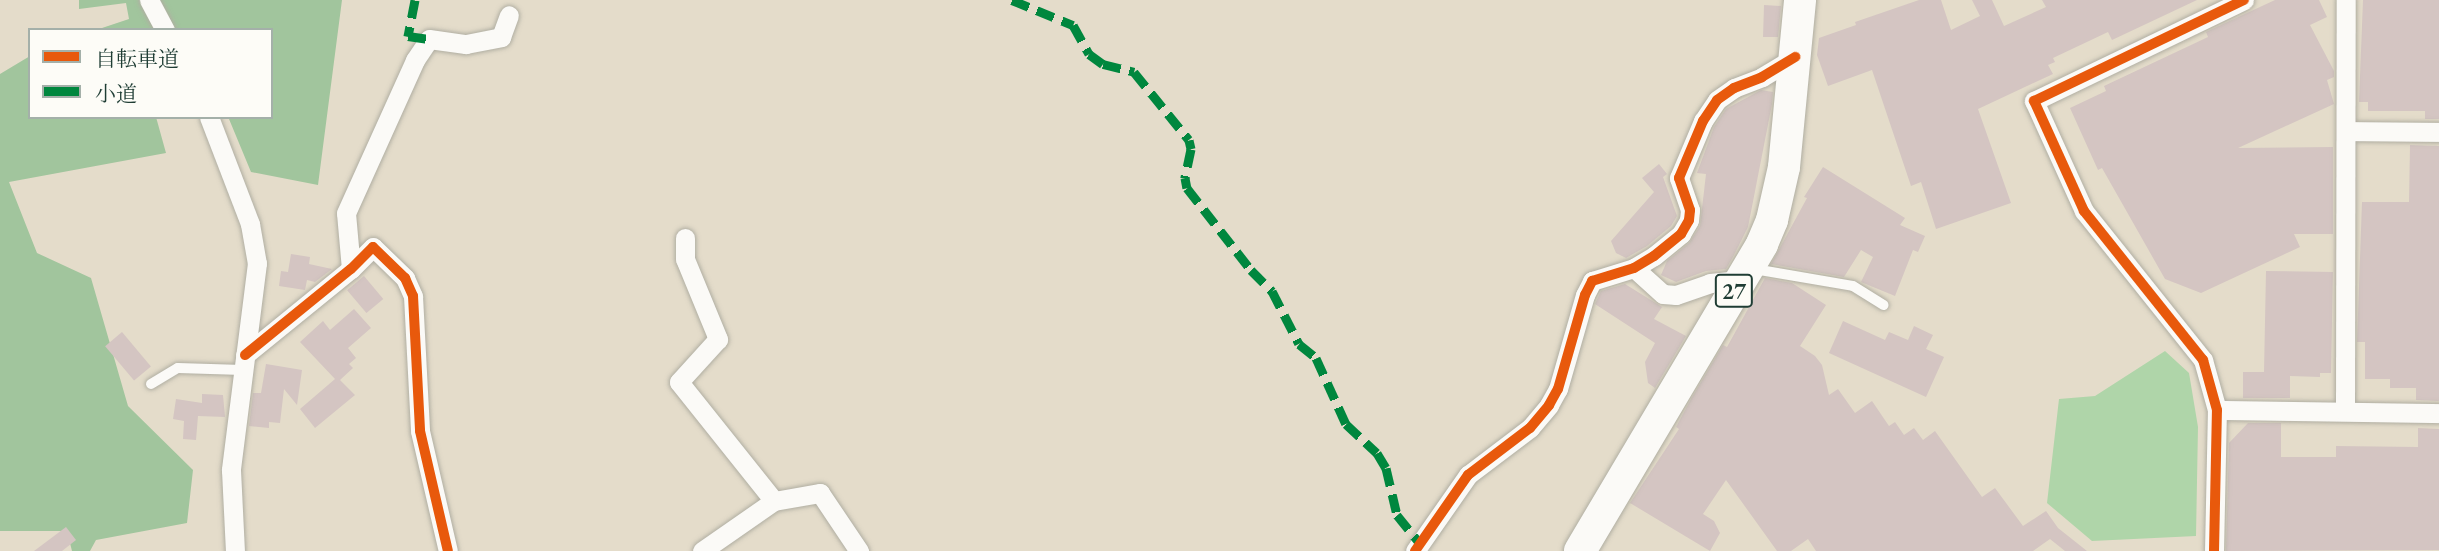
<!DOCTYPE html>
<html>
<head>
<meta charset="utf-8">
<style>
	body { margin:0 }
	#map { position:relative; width:2439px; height:551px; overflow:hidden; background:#e4dcca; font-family:"EB Garamond","Noto Serif JP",serif }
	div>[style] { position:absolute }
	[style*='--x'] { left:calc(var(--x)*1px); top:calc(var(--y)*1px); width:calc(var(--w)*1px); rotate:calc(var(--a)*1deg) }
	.green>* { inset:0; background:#afd5a9 }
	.forest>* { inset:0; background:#a1c59d }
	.building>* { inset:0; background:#d4c5c2; transform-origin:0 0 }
	.roads { filter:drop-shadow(0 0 2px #b0aea2) drop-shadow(0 0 2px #b0aea2) }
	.service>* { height:10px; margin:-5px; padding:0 5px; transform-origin:5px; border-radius:5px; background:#fbfaf7 }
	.minor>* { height:19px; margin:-9.5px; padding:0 9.5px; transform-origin:9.5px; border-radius:9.5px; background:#fbfaf7 }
	.primary>* { height:32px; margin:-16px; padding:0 16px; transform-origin:16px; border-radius:16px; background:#fbfaf7 }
	.quiet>* { height:9px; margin-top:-4.5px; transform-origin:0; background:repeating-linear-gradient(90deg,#00873e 0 18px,transparent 0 27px) }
	.cycleway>* { height:10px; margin:-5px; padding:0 5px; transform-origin:5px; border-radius:5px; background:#e8590c }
	span { translate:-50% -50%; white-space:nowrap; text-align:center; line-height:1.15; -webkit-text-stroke:7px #fdfcf7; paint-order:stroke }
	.shield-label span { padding:2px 5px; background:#fdfcf7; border:2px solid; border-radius:5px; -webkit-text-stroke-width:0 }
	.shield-label { font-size:23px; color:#1f3d34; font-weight:700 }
	.legend { position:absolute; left:28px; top:28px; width:245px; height:91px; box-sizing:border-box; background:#fdfcf7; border:2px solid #a4b0a9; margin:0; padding:9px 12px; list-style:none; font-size:21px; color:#1f3d34 }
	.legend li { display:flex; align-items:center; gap:14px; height:35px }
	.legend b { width:35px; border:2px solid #a4b0a9 }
</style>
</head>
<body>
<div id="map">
	<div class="green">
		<i style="clip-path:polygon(2165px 351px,2189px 373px,2198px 427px,2196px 536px,2092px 541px,2047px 503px,2059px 399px,2095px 396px)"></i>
	</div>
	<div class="forest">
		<i style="clip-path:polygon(79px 0,342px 0,318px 185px,251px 172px,229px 119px,271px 117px,271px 30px,96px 30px,129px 19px,126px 3px,79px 9px)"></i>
		<i style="clip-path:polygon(30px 56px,30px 117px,156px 117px,166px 153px,9px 182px,37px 253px,91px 278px,128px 406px,193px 470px,187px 523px,96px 540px,90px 551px,72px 551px,67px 531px,0 531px,0 74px)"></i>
	</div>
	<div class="building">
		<i style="clip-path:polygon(1919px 0,1941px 0,1951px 30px,1980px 16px,1972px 0,1992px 0,2004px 26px,2046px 7px,2042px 0,2197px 0,2112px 40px,2108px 32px,2053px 58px,2055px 62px,2048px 65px,2053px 74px,1978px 109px,2011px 203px,1936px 229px,1921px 182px,1911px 186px,1872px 70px,1828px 86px,1817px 55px,1819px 38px,1856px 25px,1855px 22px)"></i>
		<i style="clip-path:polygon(2275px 0,2319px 0,2327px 17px,2310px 25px,2334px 71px,2334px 77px,2327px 80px,2334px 104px,2238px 148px,2333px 147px,2333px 234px,2294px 234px,2300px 247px,2201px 293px,2165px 279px,2102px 168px,2098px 170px,2070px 108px,2106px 91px,2104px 86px,2208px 37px,2206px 32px)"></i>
		<i style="clip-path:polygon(2363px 0,2439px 0,2439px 119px,2425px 119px,2425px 111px,2368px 111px,2368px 102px,2359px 102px)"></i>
		<i style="clip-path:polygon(1764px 5px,1781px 6px,1778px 37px,1763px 37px)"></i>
		<i style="clip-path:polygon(1761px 90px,1773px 92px,1772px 104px,1748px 227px,1734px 255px,1726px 269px,1706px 271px,1676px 282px,1661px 275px,1667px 261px,1689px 243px,1700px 226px,1706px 174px,1697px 173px,1714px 127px,1726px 109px)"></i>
		<i style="clip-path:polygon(2410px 145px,2439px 146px,2439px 401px,2416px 400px,2416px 388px,2390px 388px,2390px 379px,2365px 379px,2365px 342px,2357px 342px,2362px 202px,2409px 202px)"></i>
		<i style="clip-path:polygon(1659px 164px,1667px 174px,1663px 177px,1677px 216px,1671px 226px,1647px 246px,1626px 258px,1616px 253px,1611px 241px,1654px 192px,1642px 178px)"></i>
		<i style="clip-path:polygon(1823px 167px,1905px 218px,1900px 225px,1925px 236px,1918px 252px,1913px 250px,1895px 296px,1861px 282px,1873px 257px,1861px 250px,1844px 277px,1771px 264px,1807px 198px,1804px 197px)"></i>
		<i style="clip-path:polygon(291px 254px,310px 257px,309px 264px,332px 269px,315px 282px,307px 280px,305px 290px,279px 286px,281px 271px,288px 272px)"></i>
		<i style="clip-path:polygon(2266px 271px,2333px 272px,2331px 373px,2320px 373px,2320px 377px,2290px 376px,2290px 398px,2243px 398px,2243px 372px,2264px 372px)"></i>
		<i style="left:364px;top:276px;width:30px;height:22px;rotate:50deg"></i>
		<i style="clip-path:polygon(1765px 278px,1792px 283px,1826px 305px,1800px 346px,1815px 356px,1822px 365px,1829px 395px,1838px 389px,1855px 413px,1872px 401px,1889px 426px,1895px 422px,1904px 435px,1914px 428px,1923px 440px,1935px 431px,1982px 497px,1995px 488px,2023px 526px,2046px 511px,2058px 528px,2087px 551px,2065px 551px,2050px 539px,2033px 551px,1816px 551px,1808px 539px,1791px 551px,1777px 551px,1726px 480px,1703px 514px,1714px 521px,1720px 533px,1710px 551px,1630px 503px,1679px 429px,1676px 427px,1691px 399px,1723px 345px,1727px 347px)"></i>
		<i style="clip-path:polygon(1625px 284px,1662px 307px,1654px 319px,1686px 336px,1655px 388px,1648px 383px,1645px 362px,1655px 343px,1595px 304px,1601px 291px)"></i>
		<i style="clip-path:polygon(354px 309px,371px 328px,348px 348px,356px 358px,349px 364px,353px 368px,340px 380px,355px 395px,315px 428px,300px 409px,335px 379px,300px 342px,323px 321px,330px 330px)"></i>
		<i style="clip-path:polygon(1843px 321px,1885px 340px,1889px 332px,1908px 340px,1914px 326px,1933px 335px,1926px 349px,1944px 357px,1926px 397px,1829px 353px)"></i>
		<i style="left:122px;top:332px;width:45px;height:22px;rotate:50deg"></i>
		<i style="clip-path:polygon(266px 364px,302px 370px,297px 405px,284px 389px,280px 423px,269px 422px,269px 428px,249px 426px,253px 393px,261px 393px)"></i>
		<i style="clip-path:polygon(202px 394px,223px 395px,225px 417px,198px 416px,196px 440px,183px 439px,184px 421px,173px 419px,176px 399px,202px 403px)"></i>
		<i style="clip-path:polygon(2248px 423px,2281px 423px,2281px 457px,2336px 457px,2336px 446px,2418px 447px,2418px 428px,2439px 429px,2439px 550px,2226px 551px,2229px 443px)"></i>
		<i style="clip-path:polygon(66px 527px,76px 540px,62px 551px,34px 551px)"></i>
	</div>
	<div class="roads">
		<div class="service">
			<i style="--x:1754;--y:269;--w:100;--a:9.7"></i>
			<i style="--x:1853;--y:286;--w:36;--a:32"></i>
			<i style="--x:151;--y:384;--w:31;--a:-31"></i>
			<i style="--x:178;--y:368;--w:65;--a:1.8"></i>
		</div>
		<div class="minor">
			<i style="--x:149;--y:0;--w:34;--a:62"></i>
			<i style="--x:209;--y:117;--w:115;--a:69"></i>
			<i style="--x:250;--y:224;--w:40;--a:80"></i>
			<i style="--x:257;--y:263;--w:209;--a:97.2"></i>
			<i style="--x:231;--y:470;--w:81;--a:87.2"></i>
			<i style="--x:2347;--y:131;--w:92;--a:0.6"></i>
			<i style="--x:685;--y:238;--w:21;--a:90"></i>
			<i style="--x:685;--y:259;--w:87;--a:67.6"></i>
			<i style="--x:718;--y:339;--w:58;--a:132.2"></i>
			<i style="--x:679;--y:382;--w:152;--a:51.4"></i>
			<i style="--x:1634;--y:268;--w:39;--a:42"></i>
			<i style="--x:1663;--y:294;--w:13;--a:4"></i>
			<i style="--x:1676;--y:295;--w:36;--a:-19"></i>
			<i style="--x:1710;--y:283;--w:30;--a:-6"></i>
			<i style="--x:351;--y:269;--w:56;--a:-95.1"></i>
			<i style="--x:346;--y:213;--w:168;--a:-65.7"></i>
			<i style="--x:415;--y:60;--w:25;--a:-56"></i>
			<i style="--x:429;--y:39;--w:37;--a:8"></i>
			<i style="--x:466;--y:44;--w:36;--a:-11"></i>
			<i style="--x:501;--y:37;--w:23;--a:-70"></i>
			<i style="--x:245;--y:355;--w:136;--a:-39.1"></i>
			<i style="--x:351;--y:269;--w:31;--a:-45"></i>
			<i style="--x:373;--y:247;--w:45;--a:44.1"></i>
			<i style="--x:405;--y:278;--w:20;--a:66"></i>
			<i style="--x:413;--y:296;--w:135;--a:87"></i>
			<i style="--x:420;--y:431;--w:123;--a:76.9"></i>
			<i style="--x:2217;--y:410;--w:222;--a:0.8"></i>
			<i style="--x:2345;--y:411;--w:411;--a:-89.9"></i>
			<i style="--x:702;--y:551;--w:88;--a:-34.8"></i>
			<i style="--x:774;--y:501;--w:47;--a:-9.9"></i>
			<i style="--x:820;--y:493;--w:70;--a:56.1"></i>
			<i style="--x:1415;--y:551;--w:93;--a:-55.1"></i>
			<i style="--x:1468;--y:475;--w:78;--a:-37.2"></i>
			<i style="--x:1530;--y:428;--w:30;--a:-50"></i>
			<i style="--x:1549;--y:405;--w:18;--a:-61"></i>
			<i style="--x:1558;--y:389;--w:98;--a:-74"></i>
			<i style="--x:1585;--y:295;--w:16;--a:-63"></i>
			<i style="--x:1592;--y:281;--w:44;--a:-17.2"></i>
			<i style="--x:1634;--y:268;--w:23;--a:-31"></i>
			<i style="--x:1654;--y:256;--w:35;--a:-39"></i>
			<i style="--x:1681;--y:234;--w:16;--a:-60"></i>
			<i style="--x:1689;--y:220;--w:10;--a:-84"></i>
			<i style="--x:1690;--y:210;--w:34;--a:-109"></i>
			<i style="--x:1679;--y:178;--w:62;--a:-67.2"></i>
			<i style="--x:1703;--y:121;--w:25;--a:-56"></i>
			<i style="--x:1717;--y:100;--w:21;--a:-35"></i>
			<i style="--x:1734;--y:88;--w:30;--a:-21"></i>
			<i style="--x:1762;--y:77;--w:39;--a:-31"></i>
			<i style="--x:2214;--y:551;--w:141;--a:-88.8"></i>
			<i style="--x:2217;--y:410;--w:52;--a:-105.6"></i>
			<i style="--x:2203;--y:360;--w:191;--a:-128.6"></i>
			<i style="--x:2084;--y:211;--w:121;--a:-114.4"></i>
			<i style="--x:2034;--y:101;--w:233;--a:-25.7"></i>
		</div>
		<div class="primary">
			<i style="--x:1580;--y:551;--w:357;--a:-59.3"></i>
			<i style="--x:1762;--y:244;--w:26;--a:-67"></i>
			<i style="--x:1772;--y:220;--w:54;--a:-77.2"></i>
			<i style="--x:1784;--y:167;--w:168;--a:-84.5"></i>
		</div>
	</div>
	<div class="quiet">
		<i style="--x:415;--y:0;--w:37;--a:101"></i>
		<i style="--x:408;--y:36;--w:21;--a:8"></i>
		<i style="--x:1012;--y:0;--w:66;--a:22.3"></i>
		<i style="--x:1073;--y:25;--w:33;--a:61"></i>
		<i style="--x:1089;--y:54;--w:17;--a:36"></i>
		<i style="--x:1103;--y:64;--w:32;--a:14"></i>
		<i style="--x:1134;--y:72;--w:87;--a:51"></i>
		<i style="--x:1189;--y:140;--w:9;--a:77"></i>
		<i style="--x:1191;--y:149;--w:30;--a:102"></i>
		<i style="--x:1185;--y:178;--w:10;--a:79"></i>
		<i style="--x:1187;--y:188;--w:104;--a:52"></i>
		<i style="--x:1251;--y:270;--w:30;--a:45"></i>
		<i style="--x:1272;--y:291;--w:59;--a:63"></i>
		<i style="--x:1299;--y:344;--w:22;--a:39"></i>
		<i style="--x:1316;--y:358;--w:72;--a:65.6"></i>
		<i style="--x:1346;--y:424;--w:42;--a:43.1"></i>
		<i style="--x:1377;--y:453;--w:17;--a:59"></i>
		<i style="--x:1386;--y:468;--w:48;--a:76.8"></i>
		<i style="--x:1397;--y:515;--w:36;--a:51"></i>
	</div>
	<div class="cycleway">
		<i style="--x:245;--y:355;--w:136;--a:-39.1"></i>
		<i style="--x:351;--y:269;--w:31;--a:-45"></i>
		<i style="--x:373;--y:247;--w:45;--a:44.1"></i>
		<i style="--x:405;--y:278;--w:20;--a:66"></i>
		<i style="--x:413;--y:296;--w:135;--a:87"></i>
		<i style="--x:420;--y:431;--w:123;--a:76.9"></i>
		<i style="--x:1415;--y:551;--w:93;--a:-55.1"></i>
		<i style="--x:1468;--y:475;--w:78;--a:-37.2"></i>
		<i style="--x:1530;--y:428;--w:30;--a:-50"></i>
		<i style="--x:1549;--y:405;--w:18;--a:-61"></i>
		<i style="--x:1558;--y:389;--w:98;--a:-74"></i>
		<i style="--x:1585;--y:295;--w:16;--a:-63"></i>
		<i style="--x:1592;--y:281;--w:44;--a:-17.2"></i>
		<i style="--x:1634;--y:268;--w:23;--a:-31"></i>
		<i style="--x:1654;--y:256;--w:35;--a:-39"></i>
		<i style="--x:1681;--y:234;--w:16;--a:-60"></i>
		<i style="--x:1689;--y:220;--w:10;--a:-84"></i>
		<i style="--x:1690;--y:210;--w:34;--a:-109"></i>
		<i style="--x:1679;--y:178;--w:62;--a:-67.2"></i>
		<i style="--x:1703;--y:121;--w:25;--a:-56"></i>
		<i style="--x:1717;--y:100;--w:21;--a:-35"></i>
		<i style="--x:1734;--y:88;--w:30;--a:-21"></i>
		<i style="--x:1762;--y:77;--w:39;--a:-31"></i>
		<i style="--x:2214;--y:551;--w:141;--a:-88.8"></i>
		<i style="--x:2217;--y:410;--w:52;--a:-105.6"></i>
		<i style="--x:2203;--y:360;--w:191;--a:-128.6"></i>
		<i style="--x:2084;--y:211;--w:121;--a:-114.4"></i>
		<i style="--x:2034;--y:101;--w:233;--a:-25.7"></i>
	</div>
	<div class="shield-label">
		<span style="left:1734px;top:291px">27</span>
	</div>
	<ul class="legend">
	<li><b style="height:9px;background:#e8590c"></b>自転車道</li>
	<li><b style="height:9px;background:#00873e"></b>小道</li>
	</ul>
</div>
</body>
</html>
